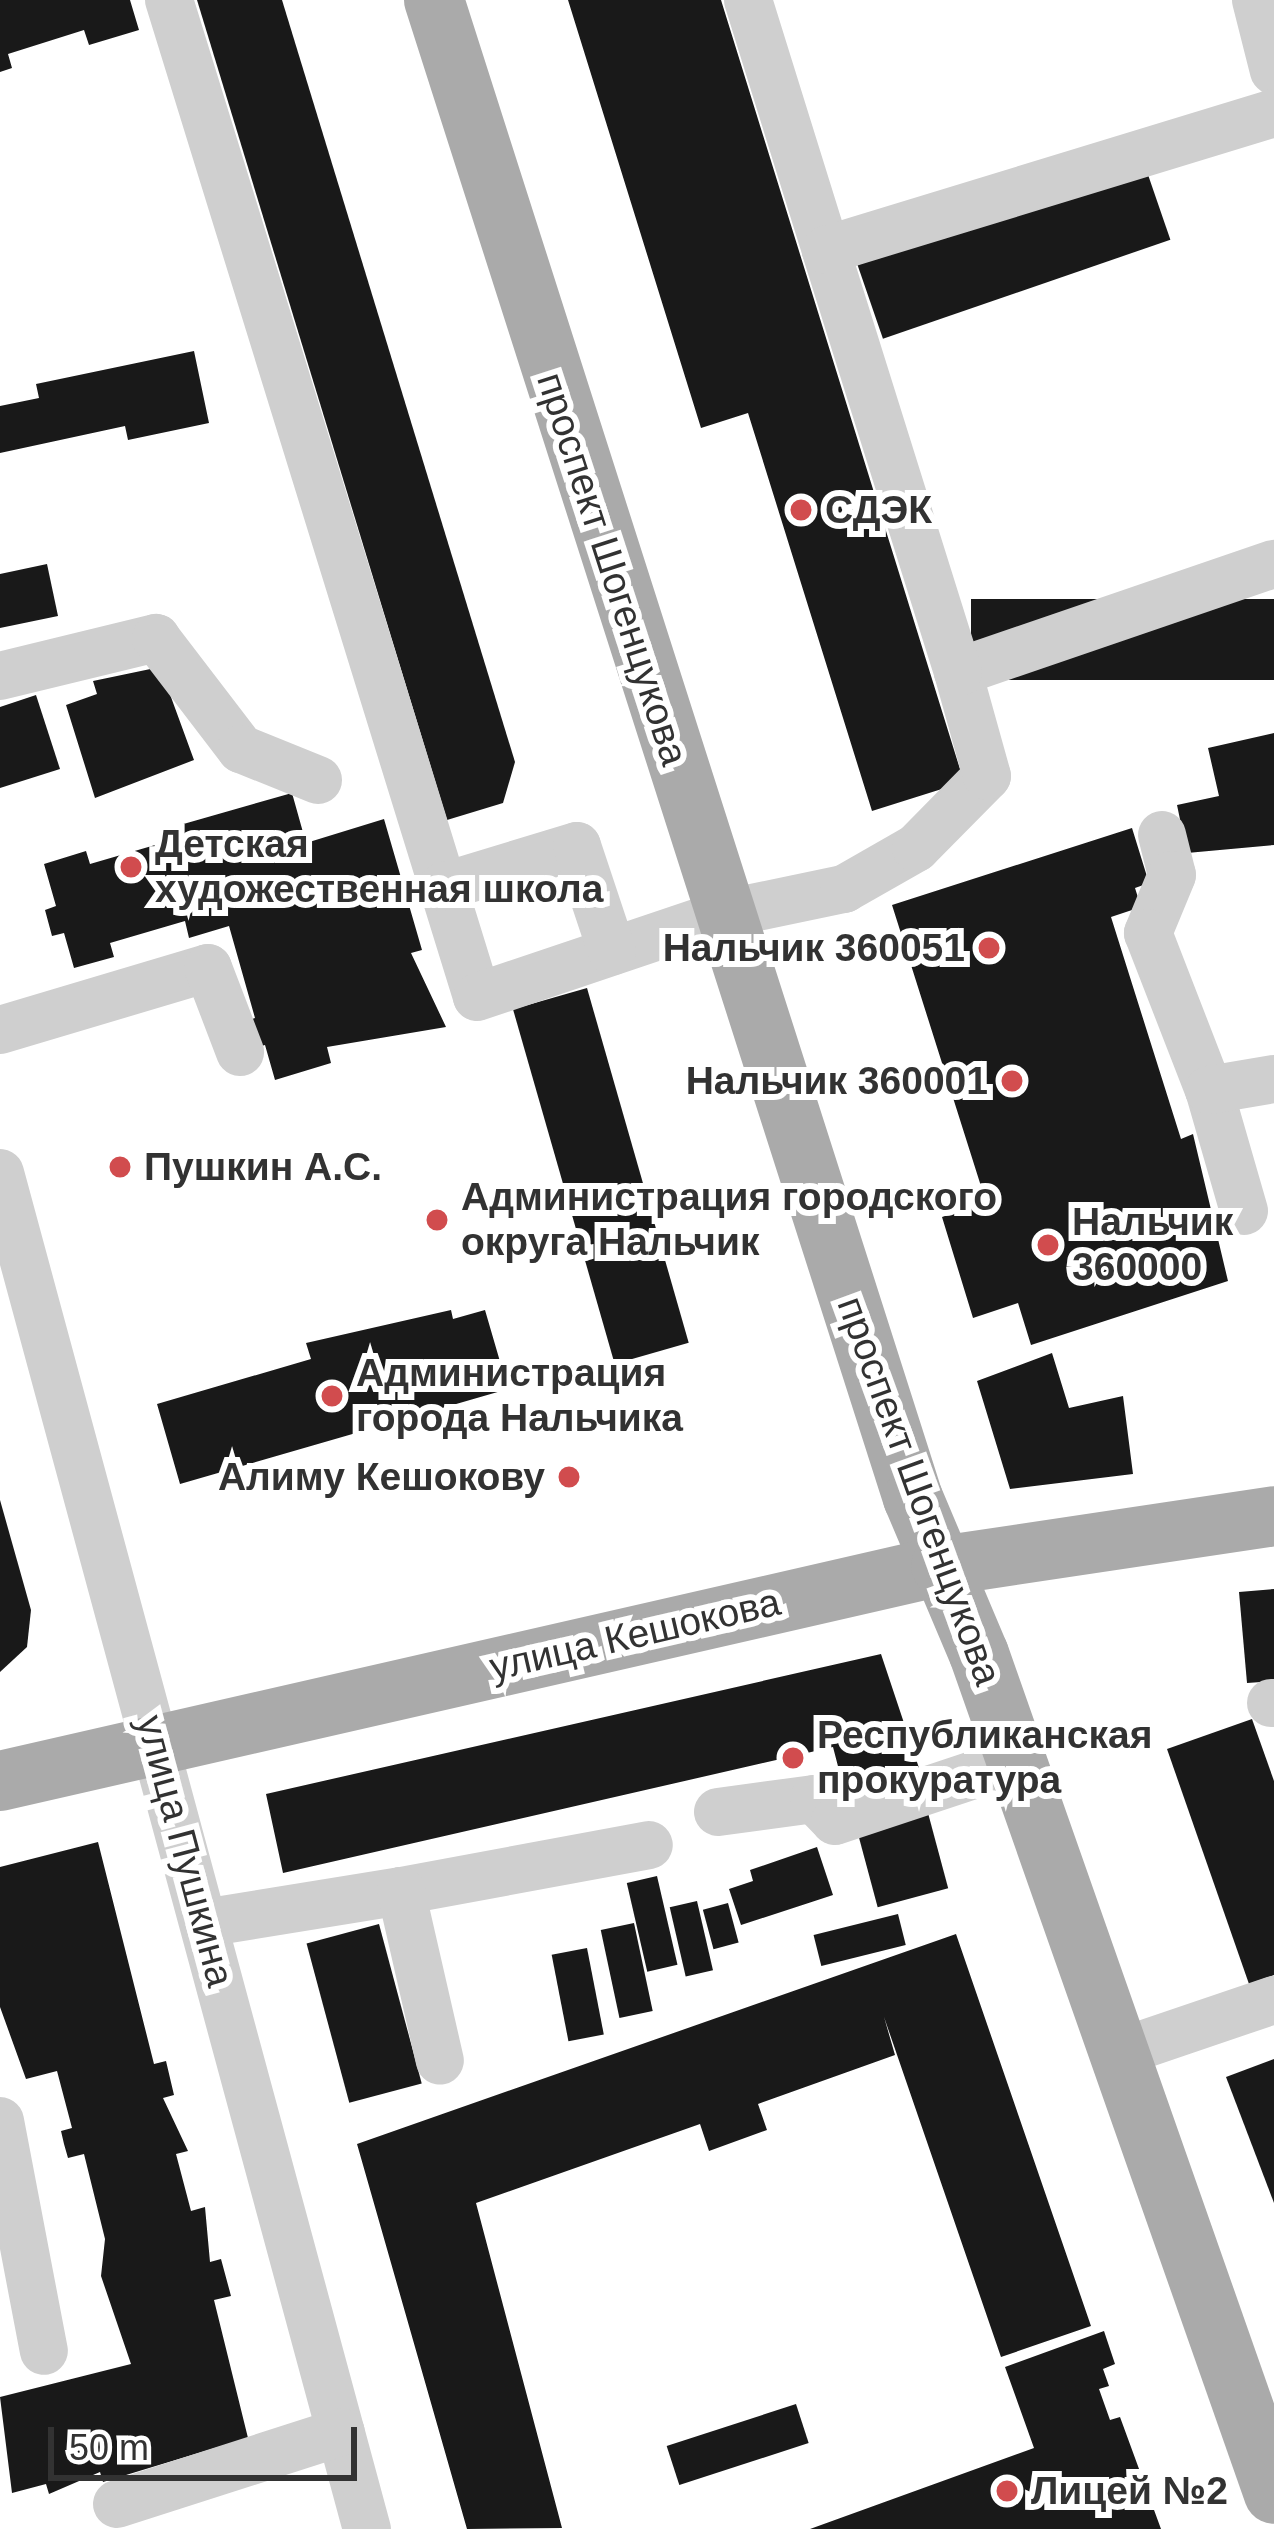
<!DOCTYPE html>
<html>
<head>
<meta charset="utf-8">
<style>
	body { margin:0 }
	#map { position:relative; width:1274px; height:2529px; overflow:hidden; background:#fff; font-family:Helvetica,sans-serif }
	div>[style] { position:absolute }
	[style*='--x'] { left:calc(var(--x)*1px); top:calc(var(--y)*1px); width:calc(var(--w)*1px); rotate:calc(var(--a)*1deg) }
	.building>* { inset:0; background:#191919; transform-origin:0 0 }
	.minor>* { height:48px; margin:-24px; padding:0 24px; transform-origin:24px; border-radius:24px; background:#cfcfcf }
	.major>* { height:60px; margin:-30px; padding:0 30px; transform-origin:30px; border-radius:30px; background:#aaa }
	.dots>* { width:33px; height:33px; translate:-50% -50%; box-sizing:border-box; border:6px solid #fff; border-radius:50% }
	span { translate:-50% -50%; white-space:nowrap; text-align:center; line-height:1.15; -webkit-text-stroke:12px #fff; paint-order:stroke }
	.poi-label { font-size:39px; color:#323232; font-weight:700 }
	.left { translate:0 -50%; text-align:left }
	.right { translate:-100% -50%; text-align:right }
	.street-label { font-size:39px; color:#323232 }
	.scale { position:absolute; left:48px; top:2427px; width:309px; height:54px; box-sizing:border-box; border:6px solid #323232; border-top:0; padding-left:15px; font-size:36px; line-height:42px; white-space:nowrap; color:#323232; -webkit-text-stroke:9px #fff; paint-order:stroke }
</style>
</head>
<body>
<div id="map">
	<div class="building">
		<i style="clip-path:polygon(0 0,130px 0,139px 30px,89px 45px,84px 30px,8px 54px,12px 68px,0 72px)"></i>
		<i style="clip-path:polygon(197px 0,282px 0,515px 762px,503px 803px,447px 820px)"></i>
		<i style="clip-path:polygon(568px 0,721px 0,964px 782px,872px 811px,748px 413px,701px 428px)"></i>
		<i style="left:1145px;top:166px;width:78px;height:304px;rotate:71deg"></i>
		<i style="clip-path:polygon(194px 351px,209px 423px,128px 440px,125px 426px,0 453px,0 406px,39px 398px,36px 384px)"></i>
		<i style="clip-path:polygon(47px 564px,58px 616px,0 628px,0 574px)"></i>
		<i style="left:1274px;top:599px;width:81px;height:303px;rotate:90deg"></i>
		<i style="clip-path:polygon(160px 667px,194px 760px,95px 798px,66px 705px,97px 694px,93px 681px)"></i>
		<i style="clip-path:polygon(36px 695px,60px 769px,0 788px,0 707px)"></i>
		<i style="clip-path:polygon(1274px 733px,1274px 845px,1187px 853px,1177px 805px,1219px 796px,1208px 748px)"></i>
		<i style="clip-path:polygon(292px 793px,306px 843px,384px 819px,422px 950px,411px 953px,446px 1027px,327px 1047px,331px 1063px,275px 1080px,265px 1045px,254px 1048px,246px 1021px,255px 1018px,229px 926px,189px 938px,185px 921px,110px 943px,114px 957px,74px 968px,64px 933px,52px 936px,45px 910px,56px 906px,44px 864px,86px 851px,90px 864px,162px 843px,159px 831px)"></i>
		<i style="clip-path:polygon(1132px 828px,1149px 883px,1135px 888px,1141px 907px,1111px 917px,1181px 1139px,1193px 1134px,1228px 1281px,1031px 1345px,1018px 1303px,973px 1318px,942px 1217px,986px 1202px,892px 905px)"></i>
		<i style="left:587px;top:988px;width:369px;height:77px;rotate:74deg"></i>
		<i style="clip-path:polygon(451px 1310px,453px 1319px,485px 1310px,508px 1389px,180px 1484px,157px 1404px,311px 1359px,306px 1343px)"></i>
		<i style="clip-path:polygon(1052px 1353px,1069px 1408px,1123px 1396px,1133px 1474px,1010px 1489px,977px 1381px)"></i>
		<i style="clip-path:polygon(0 1500px,31px 1610px,27px 1647px,0 1672px)"></i>
		<i style="clip-path:polygon(1274px 1589px,1274px 1681px,1247px 1683px,1239px 1592px)"></i>
		<i style="clip-path:polygon(881px 1654px,922px 1777px,847px 1801px,833px 1747px,283px 1873px,266px 1794px)"></i>
		<i style="clip-path:polygon(1252px 1719px,1274px 1781px,1274px 1975px,1249px 1984px,1167px 1749px)"></i>
		<i style="left:928px;top:1813px;width:78px;height:73px;rotate:75deg"></i>
		<i style="clip-path:polygon(98px 1842px,154px 2064px,166px 2061px,174px 2095px,163px 2098px,188px 2151px,176px 2154px,191px 2211px,205px 2207px,210px 2262px,221px 2259px,231px 2296px,214px 2300px,248px 2438px,103px 2482px,100px 2472px,49px 2494px,46px 2484px,12px 2493px,0 2397px,131px 2364px,101px 2276px,105px 2239px,84px 2154px,68px 2158px,64px 2144px,61px 2131px,72px 2128px,57px 2071px,26px 2079px,0 2007px,0 1867px)"></i>
		<i style="clip-path:polygon(817px 1847px,833px 1895px,741px 1925px,729px 1889px,753px 1881px,750px 1870px)"></i>
		<i style="left:657px;top:1876px;width:91px;height:31px;rotate:77deg"></i>
		<i style="left:697px;top:1901px;width:71px;height:28px;rotate:77deg"></i>
		<i style="left:728px;top:1903px;width:41px;height:26px;rotate:75deg"></i>
		<i style="left:898px;top:1914px;width:32px;height:87px;rotate:76deg"></i>
		<i style="left:634px;top:1923px;width:90px;height:34px;rotate:78deg"></i>
		<i style="left:379px;top:1924px;width:165px;height:75px;rotate:75deg"></i>
		<i style="clip-path:polygon(956px 1934px,1091px 2326px,1001px 2357px,884px 2017px,895px 2055px,758px 2104px,767px 2130px,709px 2151px,700px 2124px,476px 2203px,562px 2528px,467px 2529px,357px 2144px)"></i>
		<i style="left:587px;top:1948px;width:88px;height:36px;rotate:79deg"></i>
		<i style="clip-path:polygon(1274px 2059px,1274px 2203px,1226px 2077px)"></i>
		<i style="clip-path:polygon(1104px 2331px,1115px 2364px,1103px 2369px,1109px 2386px,1099px 2389px,1110px 2420px,1120px 2417px,1161px 2529px,810px 2529px,1034px 2448px,1005px 2367px)"></i>
		<i style="left:796px;top:2404px;width:41px;height:136px;rotate:72deg"></i>
	</div>
	<div class="minor">
		<i style="--x:169;--y:0;--w:1043;--a:72.83"></i>
		<i style="--x:477;--y:997;--w:260;--a:-18.6"></i>
		<i style="--x:723;--y:914;--w:124;--a:-11.7"></i>
		<i style="--x:844;--y:889;--w:83;--a:-29.7"></i>
		<i style="--x:916;--y:848;--w:101;--a:-45.4"></i>
		<i style="--x:987;--y:776;--w:108;--a:-105.6"></i>
		<i style="--x:958;--y:672;--w:334;--a:-18.9"></i>
		<i style="--x:748;--y:0;--w:262;--a:72.7"></i>
		<i style="--x:1256;--y:0;--w:73;--a:75.8"></i>
		<i style="--x:958;--y:672;--w:442;--a:-107.4"></i>
		<i style="--x:826;--y:250;--w:468;--a:-17"></i>
		<i style="--x:0;--y:676;--w:161;--a:-13.7"></i>
		<i style="--x:156;--y:638;--w:140;--a:52.6"></i>
		<i style="--x:241;--y:749;--w:83;--a:21.9"></i>
		<i style="--x:1162;--y:835;--w:41;--a:76"></i>
		<i style="--x:1172;--y:875;--w:63;--a:112.5"></i>
		<i style="--x:1148;--y:933;--w:168;--a:68.8"></i>
		<i style="--x:442;--y:887;--w:141;--a:-16.9"></i>
		<i style="--x:577;--y:846;--w:111;--a:71.6"></i>
		<i style="--x:0;--y:1030;--w:217;--a:-16.6"></i>
		<i style="--x:208;--y:968;--w:90;--a:69.1"></i>
		<i style="--x:0;--y:1173;--w:1405;--a:74.86"></i>
		<i style="--x:1244;--y:1211;--w:126;--a:-106.1"></i>
		<i style="--x:1209;--y:1090;--w:66;--a:-9.6"></i>
		<i style="--x:1271;--y:1703;--w:3;--a:0"></i>
		<i style="--x:718;--y:1812;--w:97;--a:-7.7"></i>
		<i style="--x:814;--y:1799;--w:30;--a:46"></i>
		<i style="--x:835;--y:1821;--w:190;--a:-18.4"></i>
		<i style="--x:401;--y:1891;--w:252;--a:-10.5"></i>
		<i style="--x:204;--y:1923;--w:200;--a:-9.2"></i>
		<i style="--x:401;--y:1891;--w:174;--a:77.1"></i>
		<i style="--x:1115;--y:2054;--w:168;--a:-18.8"></i>
		<i style="--x:0;--y:2121;--w:234;--a:79.2"></i>
		<i style="--x:117;--y:2504;--w:235;--a:-17.8"></i>
	</div>
	<div class="major">
		<i style="--x:434;--y:0;--w:1573;--a:72.27"></i>
		<i style="--x:913;--y:1498;--w:169;--a:67.1"></i>
		<i style="--x:979;--y:1654;--w:890;--a:70.65"></i>
		<i style="--x:0;--y:1781;--w:965;--a:-12.87"></i>
		<i style="--x:941;--y:1566;--w:337;--a:-8.5"></i>
	</div>
	<div class="dots">
		<i style="left:801px;top:510px;background:#d14c4e"></i>
		<i style="left:131px;top:867px;background:#d14c4e"></i>
		<i style="left:989px;top:948px;background:#d14c4e"></i>
		<i style="left:1012px;top:1081px;background:#d14c4e"></i>
		<i style="left:120px;top:1167px;background:#d14c4e"></i>
		<i style="left:437px;top:1220px;background:#d14c4e"></i>
		<i style="left:1048px;top:1245px;background:#d14c4e"></i>
		<i style="left:332px;top:1396px;background:#d14c4e"></i>
		<i style="left:569px;top:1477px;background:#d14c4e"></i>
		<i style="left:793px;top:1758px;background:#d14c4e"></i>
		<i style="left:1007px;top:2491px;background:#d14c4e"></i>
	</div>
	<div class="poi-label">
		<span class="left" style="left:825px;top:510px">СДЭК</span>
		<span class="left" style="left:155px;top:867px">Детская<br>художественная школа</span>
		<span class="right" style="left:965px;top:948px">Нальчик 360051</span>
		<span class="right" style="left:988px;top:1081px">Нальчик 360001</span>
		<span class="left" style="left:144px;top:1167px">Пушкин А.С.</span>
		<span class="left" style="left:461px;top:1220px">Администрация городского<br>округа Нальчик</span>
		<span class="left" style="left:1072px;top:1245px">Нальчик<br>360000</span>
		<span class="left" style="left:356px;top:1396px">Администрация<br>города Нальчика</span>
		<span class="right" style="left:545px;top:1477px">Алиму Кешокову</span>
		<span class="left" style="left:817px;top:1758px">Республиканская<br>прокуратура</span>
		<span class="left" style="left:1031px;top:2491px">Лицей №2</span>
	</div>
	<div class="street-label">
		<span style="left:612px;top:569px;rotate:72deg">проспект Шогенцукова</span>
		<span style="left:919px;top:1491px;rotate:70deg">проспект Шогенцукова</span>
		<span style="left:635px;top:1635px;rotate:-13deg">улица Кешокова</span>
		<span style="left:185px;top:1851px;rotate:75deg">улица Пушкина</span>
	</div>
	<div class="scale">50 m</div>
</div>
</body>
</html>
